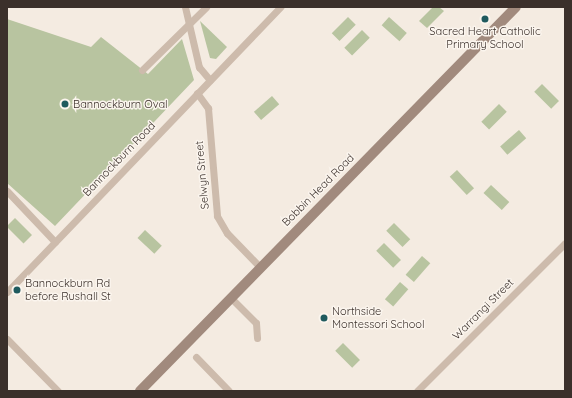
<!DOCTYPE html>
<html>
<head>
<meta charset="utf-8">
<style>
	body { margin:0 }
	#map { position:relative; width:572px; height:398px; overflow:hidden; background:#f4ebe1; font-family:Quicksand,sans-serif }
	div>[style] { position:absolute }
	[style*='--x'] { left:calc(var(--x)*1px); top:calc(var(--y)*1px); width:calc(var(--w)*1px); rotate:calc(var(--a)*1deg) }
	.green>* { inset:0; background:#b8c4a0; transform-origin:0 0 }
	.street>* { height:7px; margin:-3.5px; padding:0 3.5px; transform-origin:3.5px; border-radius:3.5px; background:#cdbbac }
	.secondary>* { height:10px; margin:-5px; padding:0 5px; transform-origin:5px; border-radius:5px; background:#a18a7d }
	.dots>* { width:11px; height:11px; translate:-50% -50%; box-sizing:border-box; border:2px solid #fbf5ee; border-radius:50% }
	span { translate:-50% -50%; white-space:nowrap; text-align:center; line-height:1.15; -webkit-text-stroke:3px #fbf5ee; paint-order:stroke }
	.poi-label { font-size:11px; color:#3b302b }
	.left { translate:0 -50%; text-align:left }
	.street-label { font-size:11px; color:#3b302b }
	.frame { position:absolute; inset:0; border:8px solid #3b302b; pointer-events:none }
</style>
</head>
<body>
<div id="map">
	<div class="green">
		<i style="clip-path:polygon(433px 7px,439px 7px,444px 11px,427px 28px,419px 21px)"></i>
		<i style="left:348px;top:17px;width:11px;height:23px;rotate:45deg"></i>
		<i style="left:389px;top:17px;width:24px;height:11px;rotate:42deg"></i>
		<i style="clip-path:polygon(7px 19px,91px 47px,101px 37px,148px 74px,182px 39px,194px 80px,55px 226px,7px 183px)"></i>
		<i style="clip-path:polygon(200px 21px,227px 47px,216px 59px,210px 58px)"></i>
		<i style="left:362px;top:30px;width:11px;height:25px;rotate:45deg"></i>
		<i style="left:542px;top:84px;width:24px;height:11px;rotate:45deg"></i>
		<i style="left:272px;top:96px;width:11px;height:24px;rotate:49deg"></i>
		<i style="left:499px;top:104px;width:11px;height:25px;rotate:45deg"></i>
		<i style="left:519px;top:130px;width:11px;height:25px;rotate:49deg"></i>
		<i style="left:457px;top:170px;width:25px;height:10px;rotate:47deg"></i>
		<i style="left:491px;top:185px;width:25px;height:11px;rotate:43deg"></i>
		<i style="left:15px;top:218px;width:24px;height:12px;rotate:45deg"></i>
		<i style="left:394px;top:223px;width:23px;height:11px;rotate:45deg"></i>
		<i style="left:145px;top:230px;width:23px;height:11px;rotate:43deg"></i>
		<i style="left:384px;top:243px;width:24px;height:11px;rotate:45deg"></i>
		<i style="left:422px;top:256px;width:11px;height:25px;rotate:41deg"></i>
		<i style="left:400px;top:282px;width:11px;height:23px;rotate:41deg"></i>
		<i style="left:343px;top:343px;width:24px;height:11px;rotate:45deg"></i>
	</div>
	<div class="street">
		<i style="--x:185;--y:7;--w:62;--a:76.9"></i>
		<i style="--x:199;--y:67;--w:17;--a:50"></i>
		<i style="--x:142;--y:70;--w:90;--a:-44.5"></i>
		<i style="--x:197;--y:93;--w:19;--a:54"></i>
		<i style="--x:208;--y:108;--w:108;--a:85.2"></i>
		<i style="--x:217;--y:216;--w:20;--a:60"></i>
		<i style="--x:227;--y:233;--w:47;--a:45.9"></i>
		<i style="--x:7;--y:191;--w:70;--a:46.7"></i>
		<i style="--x:7;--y:292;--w:395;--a:-46.2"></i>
		<i style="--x:231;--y:298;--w:35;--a:45"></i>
		<i style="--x:256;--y:323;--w:15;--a:86"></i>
		<i style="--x:7;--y:339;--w:73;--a:45.6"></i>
		<i style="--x:196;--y:357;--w:47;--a:45.9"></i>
		<i style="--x:417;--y:391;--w:209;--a:-45"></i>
	</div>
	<div class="secondary">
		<i style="--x:140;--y:391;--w:537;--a:-45.6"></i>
	</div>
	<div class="dots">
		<i style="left:485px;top:19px;background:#1f5a5e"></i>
		<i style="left:65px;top:104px;background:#1f5a5e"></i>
		<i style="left:17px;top:290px;background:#1f5a5e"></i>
		<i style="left:324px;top:318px;background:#1f5a5e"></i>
	</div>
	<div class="poi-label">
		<span style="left:485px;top:38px">Sacred Heart Catholic<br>Primary School</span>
		<span class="left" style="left:73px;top:104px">Bannockburn Oval</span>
		<span class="left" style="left:25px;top:290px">Bannockburn Rd<br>before Rushall St</span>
		<span class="left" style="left:332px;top:318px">Northside<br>Montessori School</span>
	</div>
	<div class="street-label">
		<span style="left:119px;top:159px;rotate:-46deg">Bannockburn Road</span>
		<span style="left:202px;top:175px;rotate:-95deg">Selwyn Street</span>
		<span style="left:318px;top:190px;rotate:-45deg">Bobbin Head Road</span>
		<span style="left:483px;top:309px;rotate:-45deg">Warrangi Street</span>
	</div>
	<div class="frame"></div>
</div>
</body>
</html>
